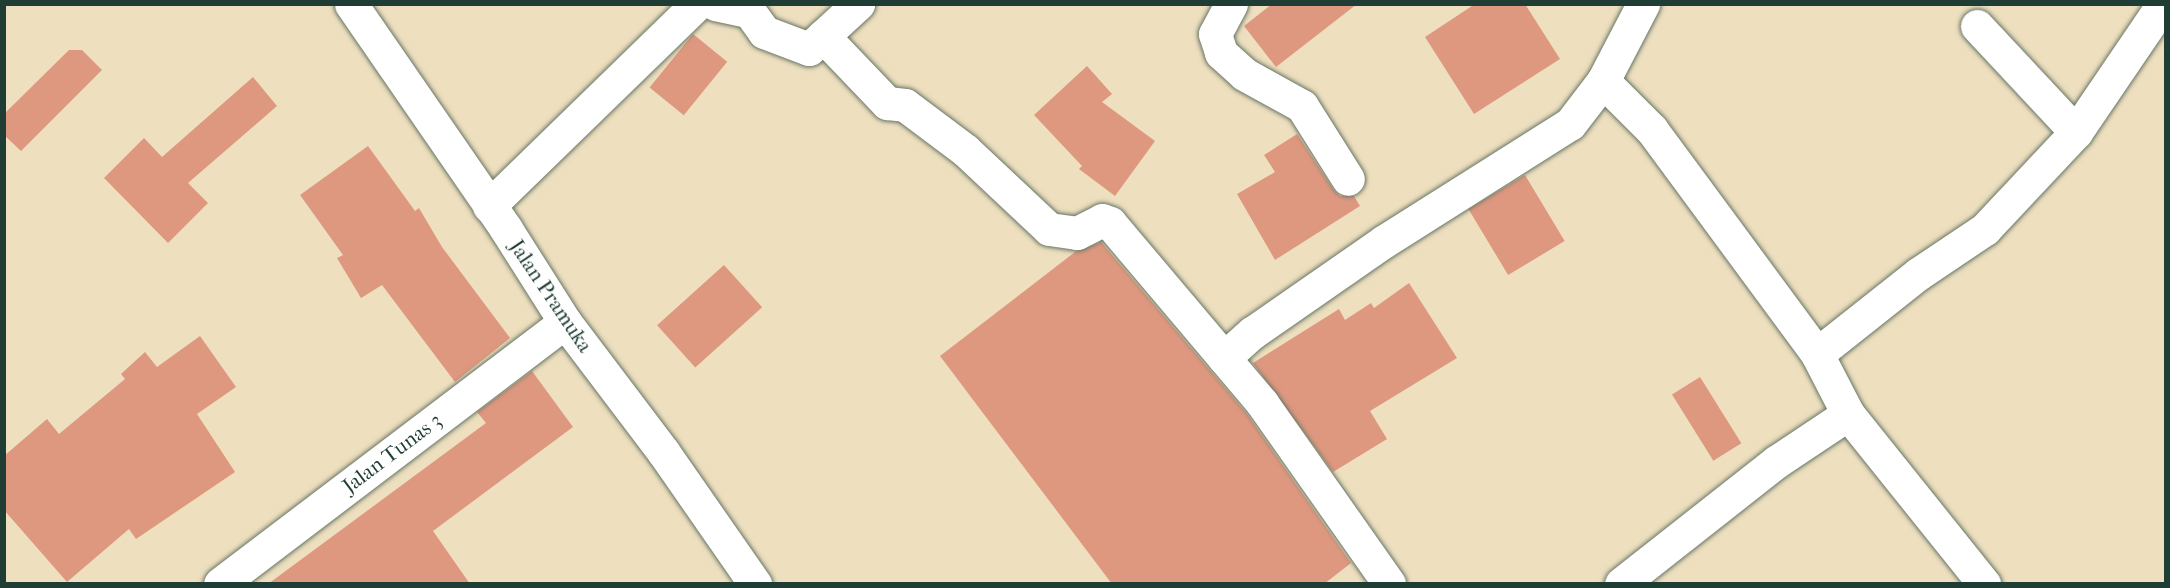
<!DOCTYPE html>
<html>
<head>
<meta charset="utf-8">
<style>
	body { margin:0 }
	#map { position:relative; width:2170px; height:588px; overflow:hidden; background:#eedfbf; font-family:"IM FELL French Canon",serif }
	div>[style] { position:absolute }
	[style*='--x'] { left:calc(var(--x)*1px); top:calc(var(--y)*1px); width:calc(var(--w)*1px); rotate:calc(var(--a)*1deg) }
	.building>* { inset:0; background:#df9880; transform-origin:0 0 }
	.roads { filter:drop-shadow(0 0 2px #677665) drop-shadow(0 0 2px #677665) }
	.minor>* { height:33px; margin:-16.5px; padding:0 16.5px; transform-origin:16.5px; border-radius:16.5px; background:#fff }
	span { translate:-50% -50%; white-space:nowrap; text-align:center; line-height:1.15; -webkit-text-stroke:6px #fff; paint-order:stroke }
	.street-label { font-size:21px; color:#1f3d34 }
	.frame { position:absolute; inset:0; border:6px solid #1f3d34; pointer-events:none }
</style>
</head>
<body>
<div id="map">
	<div class="building">
		<i style="clip-path:polygon(1272px 4px,1357px 4px,1276px 67px,1244px 26px)"></i>
		<i style="clip-path:polygon(1475px 4px,1525px 4px,1560px 59px,1474px 114px,1425px 37px)"></i>
		<i style="left:693px;top:34px;width:44px;height:69px;rotate:39deg"></i>
		<i style="clip-path:polygon(69px 50px,82px 50px,102px 70px,21px 151px,4px 135px,4px 114px)"></i>
		<i style="clip-path:polygon(1087px 66px,1112px 94px,1102px 102px,1155px 141px,1115px 196px,1079px 169px,1082px 166px,1034px 115px)"></i>
		<i style="clip-path:polygon(253px 77px,277px 106px,188px 183px,208px 203px,168px 243px,104px 178px,144px 138px,162px 157px)"></i>
		<i style="clip-path:polygon(1297px 134px,1333px 189px,1340px 196px,1354px 196px,1360px 206px,1275px 260px,1237px 194px,1275px 172px,1264px 155px)"></i>
		<i style="clip-path:polygon(368px 146px,415px 211px,419px 208px,442px 247px,510px 338px,455px 382px,382px 285px,361px 298px,337px 258px,343px 255px,300px 195px)"></i>
		<i style="left:1525px;top:175px;width:77px;height:66px;rotate:59deg"></i>
		<i style="clip-path:polygon(1101px 242px,1247px 414px,1351px 563px,1324px 584px,1112px 584px,940px 356px,1075px 252px)"></i>
		<i style="left:724px;top:265px;width:57px;height:90px;rotate:48deg"></i>
		<i style="clip-path:polygon(1409px 283px,1457px 358px,1370px 411px,1387px 439px,1333px 472px,1253px 363px,1339px 309px,1345px 320px,1371px 303px,1374px 308px)"></i>
		<i style="clip-path:polygon(200px 336px,236px 387px,197px 414px,235px 472px,136px 539px,129px 529px,67px 582px,4px 510px,4px 456px,47px 419px,59px 434px,125px 379px,121px 374px,145px 352px,157px 367px)"></i>
		<i style="clip-path:polygon(532px 371px,573px 427px,433px 531px,470px 584px,268px 584px,486px 423px,477px 412px)"></i>
		<i style="left:1700px;top:377px;width:78px;height:33px;rotate:58deg"></i>
	</div>
	<div class="roads">
		<div class="minor">
			<i style="--x:351;--y:4;--w:273;--a:55.4"></i>
			<i style="--x:506;--y:229;--w:110;--a:57.6"></i>
			<i style="--x:565;--y:322;--w:164;--a:52.9"></i>
			<i style="--x:664;--y:453;--w:160;--a:55.2"></i>
			<i style="--x:715;--y:4;--w:35;--a:12"></i>
			<i style="--x:749;--y:11;--w:26;--a:54"></i>
			<i style="--x:764;--y:32;--w:48;--a:20.7"></i>
			<i style="--x:809;--y:49;--w:67;--a:-42.6"></i>
			<i style="--x:1231;--y:4;--w:34;--a:118"></i>
			<i style="--x:1215;--y:34;--w:20;--a:72"></i>
			<i style="--x:1221;--y:53;--w:31;--a:42"></i>
			<i style="--x:1244;--y:74;--w:66;--a:28.9"></i>
			<i style="--x:1302;--y:106;--w:86;--a:57.8"></i>
			<i style="--x:1977;--y:26;--w:145;--a:47"></i>
			<i style="--x:823;--y:36;--w:93;--a:46.3"></i>
			<i style="--x:887;--y:103;--w:18;--a:6"></i>
			<i style="--x:905;--y:105;--w:75;--a:36.9"></i>
			<i style="--x:965;--y:150;--w:115;--a:43.2"></i>
			<i style="--x:1049;--y:229;--w:28;--a:8"></i>
			<i style="--x:1077;--y:233;--w:28;--a:-27"></i>
			<i style="--x:1102;--y:220;--w:9;--a:21"></i>
			<i style="--x:1110;--y:223;--w:236;--a:49.8"></i>
			<i style="--x:1262;--y:403;--w:221;--a:54.9"></i>
			<i style="--x:1603;--y:81;--w:87;--a:-62.5"></i>
			<i style="--x:489;--y:206;--w:290;--a:-44.2"></i>
			<i style="--x:1817;--y:354;--w:129;--a:-38.4"></i>
			<i style="--x:1918;--y:274;--w:81;--a:-33.9"></i>
			<i style="--x:1985;--y:229;--w:133;--a:-46.8"></i>
			<i style="--x:2076;--y:132;--w:155;--a:-55.8"></i>
			<i style="--x:1224;--y:358;--w:38;--a:-42"></i>
			<i style="--x:1252;--y:333;--w:160;--a:-34.8"></i>
			<i style="--x:1383;--y:242;--w:221;--a:-32.3"></i>
			<i style="--x:1570;--y:124;--w:54;--a:-52.5"></i>
			<i style="--x:1603;--y:81;--w:69;--a:45"></i>
			<i style="--x:1652;--y:130;--w:278;--a:53.6"></i>
			<i style="--x:1817;--y:354;--w:68;--a:62.7"></i>
			<i style="--x:1848;--y:414;--w:87;--a:146.3"></i>
			<i style="--x:1776;--y:462;--w:197;--a:141.8"></i>
			<i style="--x:1848;--y:414;--w:218;--a:51.3"></i>
			<i style="--x:220;--y:584;--w:433;--a:-37.2"></i>
		</div>
	</div>
	<div class="street-label">
		<span style="left:551px;top:296px;rotate:56deg">Jalan Pramuka</span>
		<span style="left:392px;top:453px;rotate:-37deg">Jalan Tunas 3</span>
	</div>
	<div class="frame"></div>
</div>
</body>
</html>
